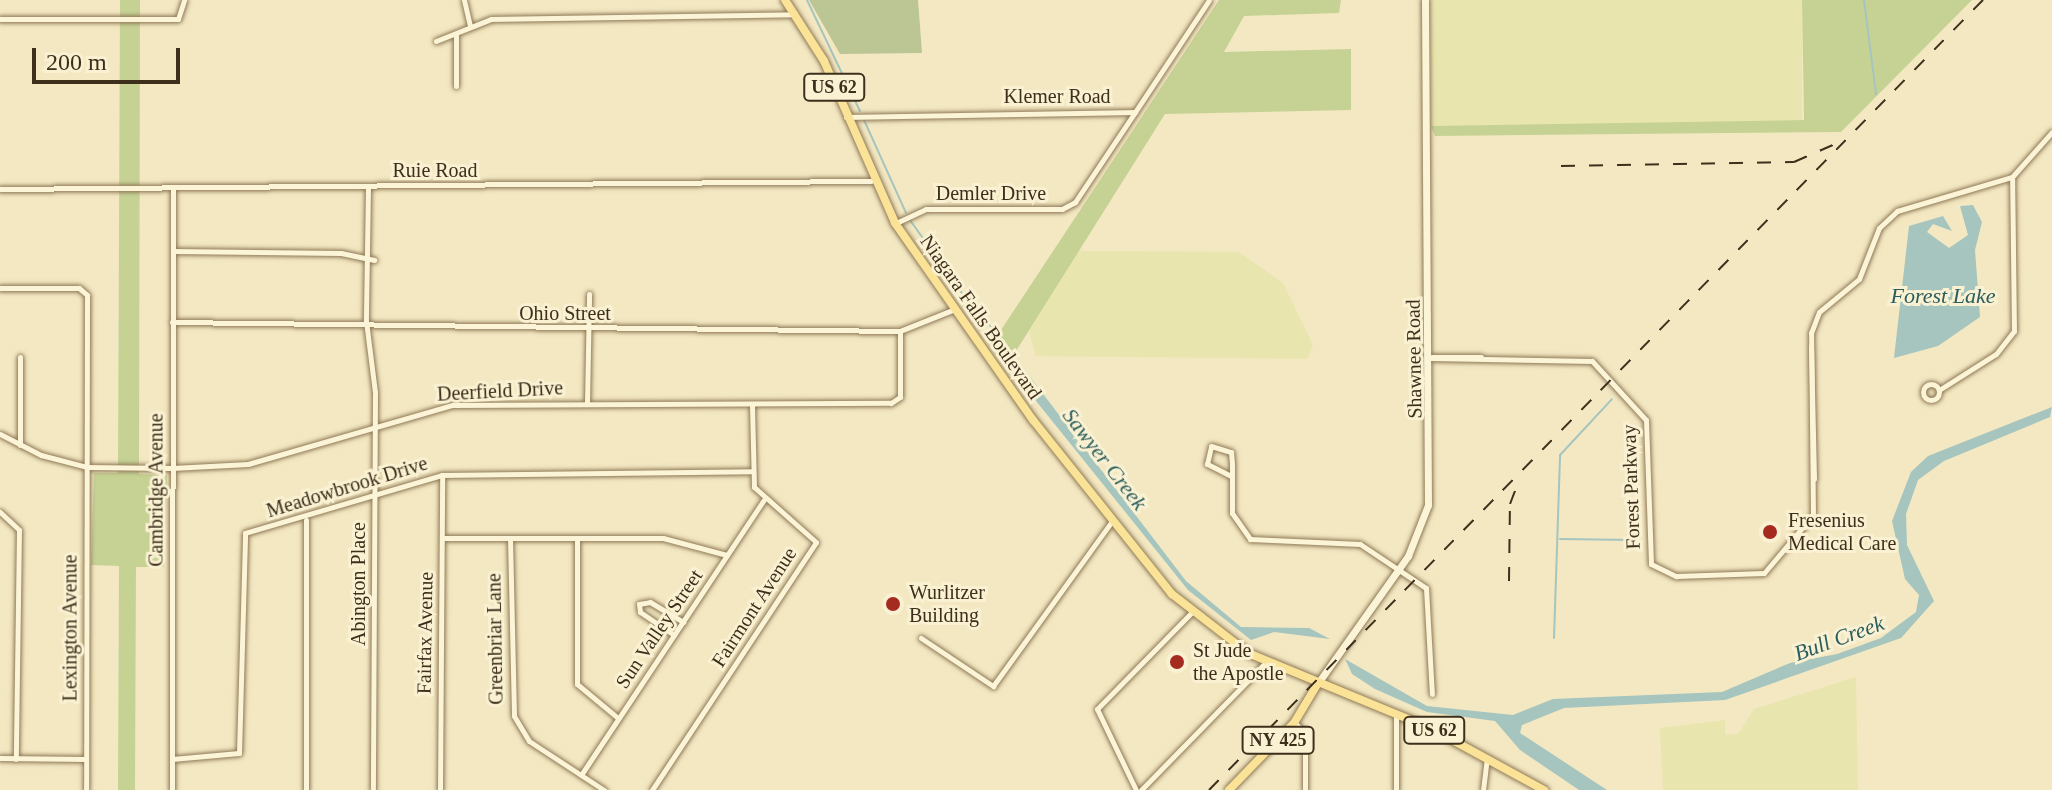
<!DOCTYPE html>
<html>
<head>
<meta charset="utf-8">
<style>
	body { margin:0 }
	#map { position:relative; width:2052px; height:790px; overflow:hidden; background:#f3e8c2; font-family:Georgia,serif }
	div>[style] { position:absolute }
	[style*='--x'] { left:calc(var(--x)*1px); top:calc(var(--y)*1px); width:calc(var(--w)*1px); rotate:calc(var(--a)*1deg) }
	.farmland>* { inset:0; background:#e9e5ae; transform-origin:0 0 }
	.green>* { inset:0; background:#c6d294 }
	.cemetery>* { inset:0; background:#bcc694 }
	.water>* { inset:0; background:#a5c5be }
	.stream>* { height:2px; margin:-1px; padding:0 1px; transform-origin:1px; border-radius:1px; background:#a5c5be }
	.roads { filter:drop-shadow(0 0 2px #8f7957) drop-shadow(0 0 2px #8f7957) }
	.minor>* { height:5px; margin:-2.5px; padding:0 2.5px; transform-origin:2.5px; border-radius:2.5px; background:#fcf4d6 }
	.minor>.ring { margin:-2.5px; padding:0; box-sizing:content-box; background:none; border:5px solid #fcf4d6; border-radius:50% }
	.secondary>* { height:7px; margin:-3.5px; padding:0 3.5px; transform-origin:3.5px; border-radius:3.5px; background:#fcf4d6 }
	.primary>* { height:8px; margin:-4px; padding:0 4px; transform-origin:4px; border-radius:4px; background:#fae396 }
	.rail>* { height:2px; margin-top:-1px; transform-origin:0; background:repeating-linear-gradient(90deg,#3d2f1c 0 14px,transparent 0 28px) }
	.dots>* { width:22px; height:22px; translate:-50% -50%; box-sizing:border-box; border:4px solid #f9f1d2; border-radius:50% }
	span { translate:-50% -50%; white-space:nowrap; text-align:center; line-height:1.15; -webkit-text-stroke:6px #f9f1d2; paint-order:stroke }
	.shield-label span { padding:2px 6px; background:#f9f1d2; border:2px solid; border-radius:6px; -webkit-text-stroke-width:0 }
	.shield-label { font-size:18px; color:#3d2f1c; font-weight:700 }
	.street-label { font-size:20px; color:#3d2f1c }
	.poi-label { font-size:20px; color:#3d2f1c }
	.left { translate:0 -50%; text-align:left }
	.water-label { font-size:22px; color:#2a5d5e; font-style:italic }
	.scale { position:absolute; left:32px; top:48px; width:148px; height:36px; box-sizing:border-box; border:4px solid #3d2f1c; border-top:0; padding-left:10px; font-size:24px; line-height:28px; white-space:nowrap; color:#3d2f1c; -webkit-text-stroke:6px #f9f1d2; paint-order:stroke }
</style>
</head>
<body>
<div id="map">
	<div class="farmland">
		<i style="left:1431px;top:0;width:371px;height:126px"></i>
		<i style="clip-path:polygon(1077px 251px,1239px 252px,1283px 283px,1313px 345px,1307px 359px,1036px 356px,1029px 331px)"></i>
		<i style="clip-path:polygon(1856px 677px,1858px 790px,1663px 790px,1660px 728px,1725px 720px,1725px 735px,1739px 733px,1754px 709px)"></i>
	</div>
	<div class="green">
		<i style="clip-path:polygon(120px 0,140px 0,139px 474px,167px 475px,164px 567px,136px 567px,135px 790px,118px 790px,119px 566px,91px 565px,94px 473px,118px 473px)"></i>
		<i style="clip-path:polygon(1219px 0,1341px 0,1339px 13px,1244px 16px,1224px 52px,1351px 49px,1351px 110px,1165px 114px,1011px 359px,997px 336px)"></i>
		<i style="clip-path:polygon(1802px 0,1972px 0,1841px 132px,1435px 136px,1431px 126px,1804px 120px)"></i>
	</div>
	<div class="cemetery">
		<i style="clip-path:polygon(809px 0,918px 0,922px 53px,840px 54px)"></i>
	</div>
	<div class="water">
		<i style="clip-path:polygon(1973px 205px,1982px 222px,1975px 250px,1980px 317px,1938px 346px,1894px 358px,1909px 226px,1943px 216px,1952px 231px,1933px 224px,1927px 232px,1949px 248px,1968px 235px,1960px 206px)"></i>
		<i style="clip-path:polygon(985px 318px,1186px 581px,1241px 627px,1309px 628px,1330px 639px,1274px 632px,1251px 640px,1188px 590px,1024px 386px)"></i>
		<i style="clip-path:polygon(2052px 407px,2050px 417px,1944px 461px,1918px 480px,1906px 514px,1907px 545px,1934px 601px,1901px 638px,1725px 700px,1564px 708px,1522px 725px,1520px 733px,1607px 790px,1579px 790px,1520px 750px,1495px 721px,1427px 712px,1375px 689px,1352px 674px,1345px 659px,1427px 706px,1513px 715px,1553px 699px,1722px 692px,1790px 663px,1837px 654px,1881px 638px,1916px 612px,1919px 595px,1905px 579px,1892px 521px,1911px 472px,1928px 456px)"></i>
	</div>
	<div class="stream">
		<i style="--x:807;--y:0;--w:123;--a:64.5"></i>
		<i style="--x:1864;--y:0;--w:95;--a:82.7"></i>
		<i style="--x:864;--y:120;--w:102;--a:65.7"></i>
		<i style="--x:910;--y:220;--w:126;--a:54.7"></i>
		<i style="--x:1560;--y:539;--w:73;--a:0.8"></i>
		<i style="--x:1554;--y:638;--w:183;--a:-88.1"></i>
		<i style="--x:1560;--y:455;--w:76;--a:-47.1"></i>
	</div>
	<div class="roads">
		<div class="minor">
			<i style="--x:464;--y:0;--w:27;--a:77"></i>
			<i style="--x:0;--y:19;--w:178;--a:0"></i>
			<i style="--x:178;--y:19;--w:20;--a:-72"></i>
			<i style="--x:436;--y:41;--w:59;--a:-21.8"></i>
			<i style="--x:491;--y:19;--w:304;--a:-0.9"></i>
			<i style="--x:456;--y:86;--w:51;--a:-90"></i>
			<i style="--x:846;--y:117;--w:289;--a:-1"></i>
			<i style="--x:1135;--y:112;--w:134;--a:-56.5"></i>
			<i style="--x:368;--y:187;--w:134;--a:90.9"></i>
			<i style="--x:366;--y:321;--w:72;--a:82.8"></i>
			<i style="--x:375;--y:392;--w:398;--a:90.3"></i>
			<i style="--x:0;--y:189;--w:871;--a:-0.53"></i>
			<i style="--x:896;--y:223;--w:33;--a:-25"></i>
			<i style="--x:926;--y:209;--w:136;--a:0"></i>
			<i style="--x:1062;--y:209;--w:15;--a:-28"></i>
			<i style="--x:1075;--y:202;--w:108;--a:-56.3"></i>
			<i style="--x:173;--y:251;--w:168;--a:0.7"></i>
			<i style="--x:341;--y:253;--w:34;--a:12"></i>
			<i style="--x:0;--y:288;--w:79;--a:0"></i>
			<i style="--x:79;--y:288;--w:11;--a:41"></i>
			<i style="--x:87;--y:295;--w:495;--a:90.1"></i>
			<i style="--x:172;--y:322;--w:728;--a:0.71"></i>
			<i style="--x:900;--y:331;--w:59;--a:-21.8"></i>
			<i style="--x:1811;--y:346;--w:133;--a:88.7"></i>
			<i style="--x:1432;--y:357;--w:49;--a:0"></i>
			<i style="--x:1430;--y:358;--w:162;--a:1.1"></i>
			<i style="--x:1592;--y:361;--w:80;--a:47.5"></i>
			<i style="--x:1646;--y:420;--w:144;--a:88"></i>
			<i style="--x:1651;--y:564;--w:28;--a:26"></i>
			<i style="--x:1676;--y:576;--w:88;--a:-2"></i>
			<i style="--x:1764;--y:573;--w:76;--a:-49.8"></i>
			<i style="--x:1813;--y:515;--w:182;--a:-90.6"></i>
			<i style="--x:1811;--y:333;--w:22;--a:-69"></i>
			<i style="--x:1819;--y:312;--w:52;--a:-39.5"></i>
			<i style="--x:1859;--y:279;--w:55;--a:-68.6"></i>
			<i style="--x:1879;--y:228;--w:25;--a:-43"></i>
			<i style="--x:1897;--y:211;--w:120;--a:-16.5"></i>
			<i style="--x:2012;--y:177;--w:60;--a:-48.4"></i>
			<i class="ring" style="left:1923px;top:384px;width:11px;height:11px"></i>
			<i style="--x:1939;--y:390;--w:67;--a:-32.3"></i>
			<i style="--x:1996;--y:354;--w:29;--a:-52"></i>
			<i style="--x:2014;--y:331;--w:154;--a:-90.7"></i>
			<i style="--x:587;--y:403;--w:109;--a:-88.9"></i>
			<i style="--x:0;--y:434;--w:46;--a:27.1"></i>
			<i style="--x:41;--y:455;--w:48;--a:14.6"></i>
			<i style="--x:87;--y:467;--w:85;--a:0.7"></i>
			<i style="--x:172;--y:468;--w:76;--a:-3"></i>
			<i style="--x:248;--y:464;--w:213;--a:-16.1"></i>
			<i style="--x:453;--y:405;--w:438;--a:-0.3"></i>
			<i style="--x:891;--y:403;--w:11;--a:-34"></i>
			<i style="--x:900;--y:397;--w:66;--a:-90"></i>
			<i style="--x:20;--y:445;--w:88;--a:-90"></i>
			<i style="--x:1231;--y:476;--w:27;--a:-153"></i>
			<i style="--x:1207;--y:464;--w:18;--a:-77"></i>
			<i style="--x:1211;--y:446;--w:21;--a:17"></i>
			<i style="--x:1231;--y:452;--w:12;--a:85"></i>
			<i style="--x:1232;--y:464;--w:49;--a:90"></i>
			<i style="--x:1232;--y:513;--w:32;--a:55"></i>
			<i style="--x:1250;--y:539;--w:110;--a:2.6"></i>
			<i style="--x:1360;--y:544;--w:79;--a:33.7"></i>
			<i style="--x:1426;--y:588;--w:106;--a:86.8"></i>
			<i style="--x:0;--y:512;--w:26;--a:43"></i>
			<i style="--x:19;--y:530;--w:229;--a:90.8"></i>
			<i style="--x:442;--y:538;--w:221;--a:0"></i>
			<i style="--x:663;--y:538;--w:66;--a:14.9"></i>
			<i style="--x:510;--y:538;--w:178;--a:88.7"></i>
			<i style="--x:514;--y:716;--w:29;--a:59"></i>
			<i style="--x:529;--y:741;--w:90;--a:33.2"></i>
			<i style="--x:577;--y:538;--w:146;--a:90"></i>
			<i style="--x:577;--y:684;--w:53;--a:39.7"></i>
			<i style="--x:674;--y:635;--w:41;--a:-145.9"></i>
			<i style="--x:640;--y:612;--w:8;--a:-97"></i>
			<i style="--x:639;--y:604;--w:11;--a:-10"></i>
			<i style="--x:650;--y:602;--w:39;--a:31"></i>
			<i style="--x:921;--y:638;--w:87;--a:33.7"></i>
			<i style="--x:993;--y:686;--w:203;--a:-54.2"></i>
			<i style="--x:1396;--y:715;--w:75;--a:90"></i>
			<i style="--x:1295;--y:723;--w:14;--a:45"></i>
			<i style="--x:1305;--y:733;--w:57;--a:90"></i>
			<i style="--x:0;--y:758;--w:86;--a:0.7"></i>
			<i style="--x:172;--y:759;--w:67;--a:-5.1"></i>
			<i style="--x:239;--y:753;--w:220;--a:-88.4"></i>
			<i style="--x:245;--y:533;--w:205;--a:-16.4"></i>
			<i style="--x:442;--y:475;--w:310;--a:-0.7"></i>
			<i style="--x:581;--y:775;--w:330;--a:-56.4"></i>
			<i style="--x:172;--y:790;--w:600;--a:-89.9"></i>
			<i style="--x:306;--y:790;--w:270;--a:-90"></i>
			<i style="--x:440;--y:790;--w:315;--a:-89.6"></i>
			<i style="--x:652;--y:790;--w:297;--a:-56.5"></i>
			<i style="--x:816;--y:542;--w:83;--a:-138.4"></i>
			<i style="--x:754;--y:487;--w:83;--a:-91.4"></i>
			<i style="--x:1136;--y:790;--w:90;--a:-115.7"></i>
			<i style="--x:1097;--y:709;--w:134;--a:-45.6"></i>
			<i style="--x:1141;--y:790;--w:179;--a:-45.7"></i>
			<i style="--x:1483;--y:790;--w:31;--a:-83"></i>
		</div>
		<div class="secondary">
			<i style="--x:1318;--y:683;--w:156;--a:-54.7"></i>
			<i style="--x:1408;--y:556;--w:55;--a:-68.6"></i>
			<i style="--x:1428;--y:505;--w:505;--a:-90.34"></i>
		</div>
		<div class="primary">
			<i style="--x:785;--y:0;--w:72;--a:57.4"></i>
			<i style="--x:824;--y:61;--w:177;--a:66.3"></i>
			<i style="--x:895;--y:223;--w:241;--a:55"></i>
			<i style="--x:1033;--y:420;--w:223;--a:51.4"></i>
			<i style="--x:1172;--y:594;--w:96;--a:37.8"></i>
			<i style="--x:1248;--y:653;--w:199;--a:22.4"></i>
			<i style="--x:1432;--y:729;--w:128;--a:28.6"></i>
			<i style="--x:1229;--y:790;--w:93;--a:-45.9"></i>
			<i style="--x:1294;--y:723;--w:47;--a:-59"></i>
		</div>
	</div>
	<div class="rail">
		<i style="--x:1561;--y:166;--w:233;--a:-1"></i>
		<i style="--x:1794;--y:162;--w:43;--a:-23.6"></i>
		<i style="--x:1509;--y:581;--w:77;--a:-89.3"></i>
		<i style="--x:1510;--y:504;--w:22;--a:-69"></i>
		<i style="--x:1209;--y:790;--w:1106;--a:-45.59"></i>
	</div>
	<div class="dots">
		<i style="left:1770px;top:532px;background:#a52a20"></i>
		<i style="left:893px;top:604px;background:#a52a20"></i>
		<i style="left:1177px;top:662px;background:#a52a20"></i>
	</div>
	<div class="shield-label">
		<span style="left:834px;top:87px">US 62</span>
		<span style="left:1434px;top:730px">US 62</span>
		<span style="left:1278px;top:740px">NY 425</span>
	</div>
	<div class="street-label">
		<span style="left:1057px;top:96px">Klemer Road</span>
		<span style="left:435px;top:170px">Ruie Road</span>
		<span style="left:991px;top:193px">Demler Drive</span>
		<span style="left:565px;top:313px">Ohio Street</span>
		<span style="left:981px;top:317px;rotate:55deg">Niagara Falls Boulevard</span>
		<span style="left:1414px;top:359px;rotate:-91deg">Shawnee Road</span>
		<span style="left:500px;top:391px;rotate:-3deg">Deerfield Drive</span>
		<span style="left:347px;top:487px;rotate:-17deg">Meadowbrook Drive</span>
		<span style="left:1631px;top:487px;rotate:-92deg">Forest Parkway</span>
		<span style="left:156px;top:490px;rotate:-90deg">Cambridge Avenue</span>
		<span style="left:358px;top:584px;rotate:-90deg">Abington Place</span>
		<span style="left:754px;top:607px;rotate:-57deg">Fairmont Avenue</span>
		<span style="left:70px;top:628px;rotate:-90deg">Lexington Avenue</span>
		<span style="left:659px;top:629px;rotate:-56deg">Sun Valley Street</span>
		<span style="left:425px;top:633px;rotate:-89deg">Fairfax Avenue</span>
		<span style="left:495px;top:639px;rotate:-91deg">Greenbriar Lane</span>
	</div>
	<div class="poi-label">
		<span class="left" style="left:1788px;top:532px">Fresenius<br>Medical Care</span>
		<span class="left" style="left:909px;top:604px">Wurlitzer<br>Building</span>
		<span class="left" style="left:1193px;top:662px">St Jude<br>the Apostle</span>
	</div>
	<div class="water-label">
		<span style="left:1943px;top:296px">Forest Lake</span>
		<span style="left:1105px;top:459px;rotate:52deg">Sawyer Creek</span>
		<span style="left:1839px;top:638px;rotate:-20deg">Bull Creek</span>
	</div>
	<div class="scale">200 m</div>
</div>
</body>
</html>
